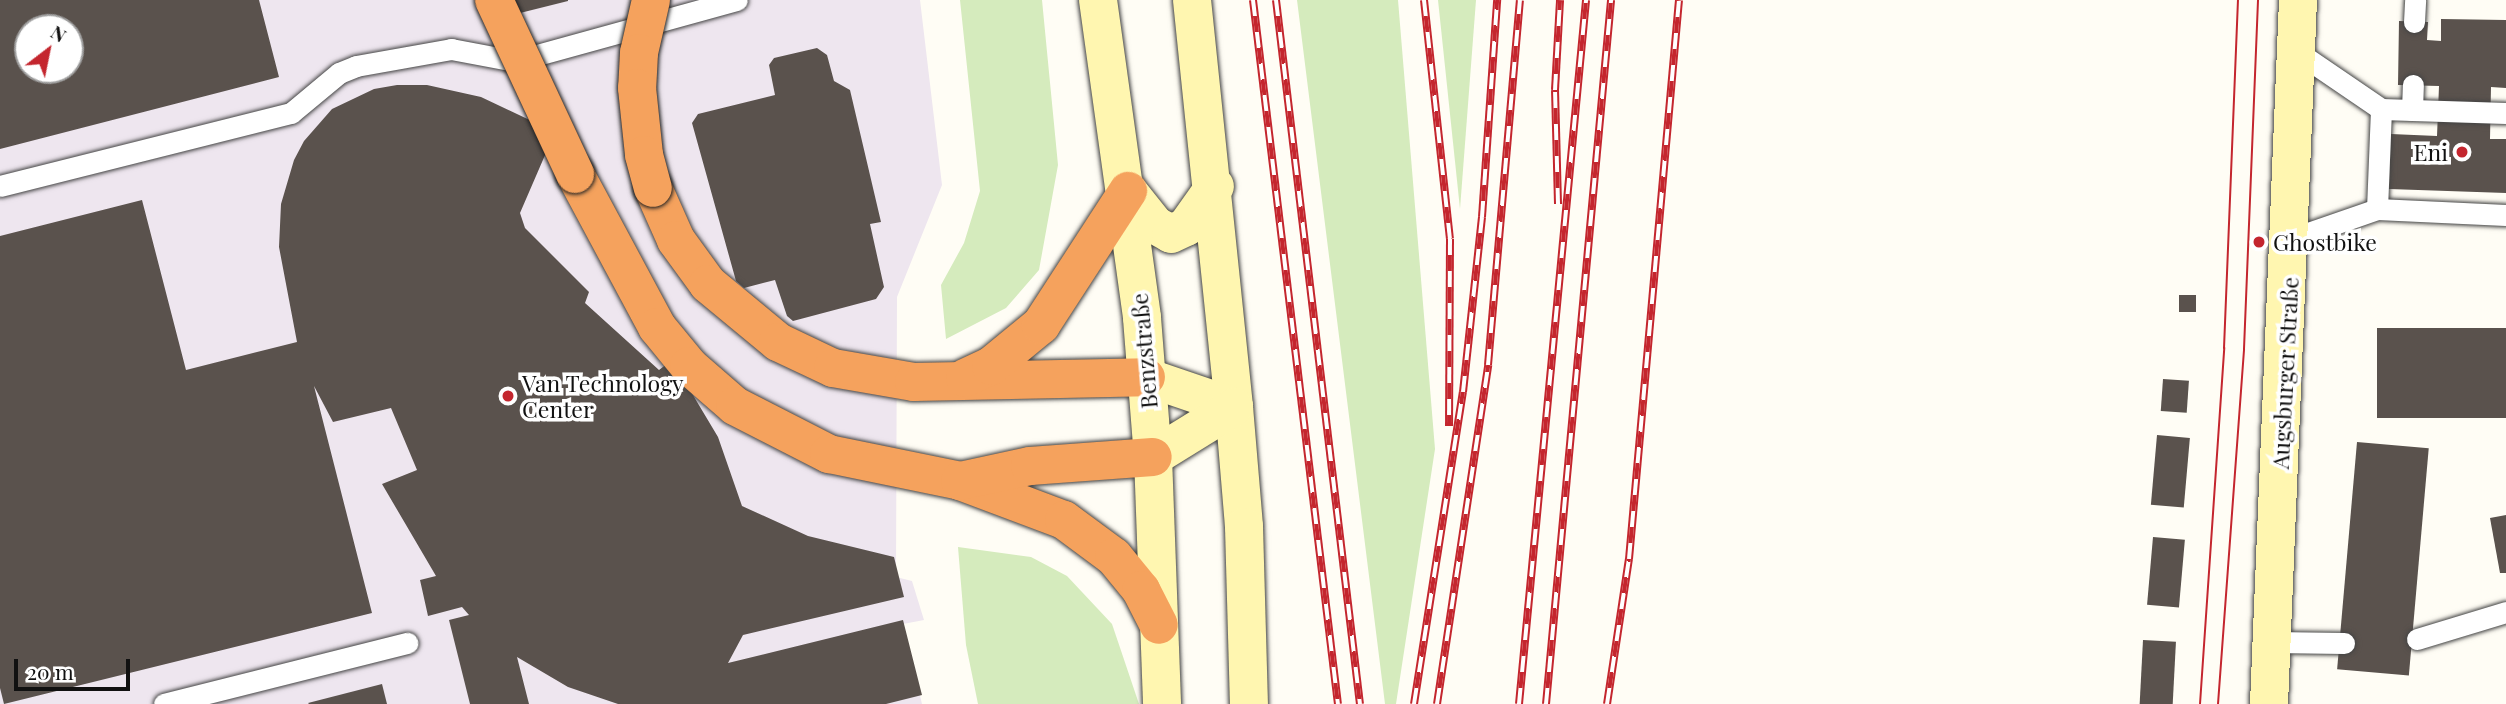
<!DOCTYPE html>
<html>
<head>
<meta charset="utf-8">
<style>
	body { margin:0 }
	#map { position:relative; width:2506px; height:704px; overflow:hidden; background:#fffdf5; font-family:"Playfair Display",serif }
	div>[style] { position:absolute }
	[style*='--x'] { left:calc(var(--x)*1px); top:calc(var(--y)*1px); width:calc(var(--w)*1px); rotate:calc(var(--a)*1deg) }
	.industrial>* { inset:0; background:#eee6ef }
	.green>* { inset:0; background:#d5ebbd }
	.building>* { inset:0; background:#5a524d; transform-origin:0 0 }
	.roads { filter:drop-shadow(0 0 2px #444) drop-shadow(0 0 2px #444) }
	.lane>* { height:21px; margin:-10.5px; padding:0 10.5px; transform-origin:10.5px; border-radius:10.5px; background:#fff }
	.secondary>* { height:38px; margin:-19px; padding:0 19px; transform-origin:19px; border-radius:19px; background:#fff6b0 }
	.highway>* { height:38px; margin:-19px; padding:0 19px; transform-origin:19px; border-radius:19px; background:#f5a25d }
	.tram>* { height:2px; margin:-1px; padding:0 1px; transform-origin:1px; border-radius:1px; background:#c4262e }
	.rail>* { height:8px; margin-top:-4px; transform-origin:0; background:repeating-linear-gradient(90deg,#fff 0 16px,#c4262e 0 32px); box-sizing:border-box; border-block:2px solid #c4262e }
	.bridges { filter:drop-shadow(0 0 2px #222) drop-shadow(0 0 2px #222) }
	.highway-bridge>* { height:38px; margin:-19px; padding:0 19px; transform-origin:19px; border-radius:19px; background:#f5a25d }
	.dots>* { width:19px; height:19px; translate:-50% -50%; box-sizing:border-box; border:4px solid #fff; border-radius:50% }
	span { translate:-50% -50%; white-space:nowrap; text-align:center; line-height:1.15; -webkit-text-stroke:7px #fff; paint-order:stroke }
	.poi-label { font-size:23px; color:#111 }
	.right { translate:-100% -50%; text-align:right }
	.left { translate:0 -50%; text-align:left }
	.street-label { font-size:23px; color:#111 }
	.north { position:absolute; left:14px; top:14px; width:70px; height:70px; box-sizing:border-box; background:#fff; border:2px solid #a0a0a0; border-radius:50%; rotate:32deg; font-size:19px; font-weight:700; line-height:28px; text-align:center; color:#111 }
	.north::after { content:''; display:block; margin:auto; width:24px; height:32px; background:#c4262e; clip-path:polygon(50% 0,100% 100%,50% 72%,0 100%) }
	.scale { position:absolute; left:14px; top:659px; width:116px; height:32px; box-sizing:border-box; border:4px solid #111; border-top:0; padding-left:9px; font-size:21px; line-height:24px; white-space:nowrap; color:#111; -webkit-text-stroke:5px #fff; paint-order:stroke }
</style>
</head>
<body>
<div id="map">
	<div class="industrial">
		<i style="clip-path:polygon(evenodd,0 0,920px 0,942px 185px,897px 297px,896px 577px,912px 581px,924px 620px,903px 624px,922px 704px,0 704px,0 0,28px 28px,70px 28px,70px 70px,28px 70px,28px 28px)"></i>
	</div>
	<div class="green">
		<i style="clip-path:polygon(960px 0,1042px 0,1058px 165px,1039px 270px,1006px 308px,946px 339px,941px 285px,964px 243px,980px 191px)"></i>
		<i style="clip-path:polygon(1297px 0,1398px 0,1435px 449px,1396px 704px,1385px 704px)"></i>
		<i style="clip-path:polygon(1438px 0,1476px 0,1460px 209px)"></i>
		<i style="clip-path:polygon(958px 547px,1031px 557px,1067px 576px,1112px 624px,1139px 704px,978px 704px,966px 645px)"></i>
	</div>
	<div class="building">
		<i style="clip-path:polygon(evenodd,0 0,259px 0,279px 77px,0 149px,0 0,28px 28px,70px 28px,70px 70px,28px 70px,28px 28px)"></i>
		<i style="clip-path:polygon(500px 0,568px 0,568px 1px,504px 17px)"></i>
		<i style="clip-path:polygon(2441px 19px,2506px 20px,2506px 88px,2491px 87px,2490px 139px,2506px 139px,2506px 193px,2389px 189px,2391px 134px,2437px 136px,2439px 86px,2398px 85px,2399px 21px,2428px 22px,2427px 40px,2441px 41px)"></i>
		<i style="clip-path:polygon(817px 48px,827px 55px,834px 81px,850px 90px,881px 222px,870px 224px,884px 287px,876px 299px,793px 321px,787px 316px,775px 280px,744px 288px,736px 281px,692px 123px,698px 114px,775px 95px,769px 65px,774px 58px)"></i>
		<i style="clip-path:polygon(397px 85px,427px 85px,481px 97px,555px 132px,520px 213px,525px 228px,589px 292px,585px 303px,659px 370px,672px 360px,718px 437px,742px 506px,808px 536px,894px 557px,904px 597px,743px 635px,728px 663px,903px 620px,922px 695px,886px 704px,618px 704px,568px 687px,517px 657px,529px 704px,470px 704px,449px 620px,469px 615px,462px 607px,428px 616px,420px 580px,436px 576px,382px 484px,417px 470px,391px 408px,333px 422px,314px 386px,372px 613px,4px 704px,0 688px,0 236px,142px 200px,186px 370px,297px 342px,279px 247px,281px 204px,294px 160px,304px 141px,332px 109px,374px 89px)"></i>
		<i style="left:2179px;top:295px;width:17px;height:17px"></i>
		<i style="left:2506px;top:328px;width:90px;height:129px;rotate:90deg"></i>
		<i style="left:2163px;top:379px;width:26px;height:32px;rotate:4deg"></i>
		<i style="left:2157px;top:435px;width:33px;height:70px;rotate:5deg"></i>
		<i style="left:2357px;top:442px;width:72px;height:228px;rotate:5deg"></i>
		<i style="clip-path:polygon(2506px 515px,2506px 573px,2500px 573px,2490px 518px)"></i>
		<i style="left:2153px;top:537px;width:32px;height:68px;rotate:5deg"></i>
		<i style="left:2143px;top:640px;width:33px;height:64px;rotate:3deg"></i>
		<i style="clip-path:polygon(382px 684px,387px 704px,309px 704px,308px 703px)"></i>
	</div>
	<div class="roads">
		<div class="lane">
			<i style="--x:2414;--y:22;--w:22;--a:-87"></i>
			<i style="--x:2296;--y:51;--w:103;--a:34.3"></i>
			<i style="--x:2381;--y:109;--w:125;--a:1.8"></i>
			<i style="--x:2412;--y:110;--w:25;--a:-88"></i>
			<i style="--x:0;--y:186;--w:300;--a:-14.1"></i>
			<i style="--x:291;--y:113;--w:62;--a:-39.8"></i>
			<i style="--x:339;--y:73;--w:18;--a:-22"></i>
			<i style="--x:356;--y:66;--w:97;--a:-10.1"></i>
			<i style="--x:451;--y:49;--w:65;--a:10.6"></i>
			<i style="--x:515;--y:61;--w:230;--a:-15.4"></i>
			<i style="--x:2377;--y:209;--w:100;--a:-87.7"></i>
			<i style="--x:2291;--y:239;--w:91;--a:-19.2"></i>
			<i style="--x:2377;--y:209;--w:129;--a:2.7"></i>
			<i style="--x:2417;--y:639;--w:93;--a:-16.9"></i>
			<i style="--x:2272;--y:642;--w:72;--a:0.8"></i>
			<i style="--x:164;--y:704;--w:251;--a:-14.1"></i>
		</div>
		<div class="secondary">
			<i style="--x:1098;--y:0;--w:321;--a:82.1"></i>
			<i style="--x:1142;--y:318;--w:139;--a:85.5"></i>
			<i style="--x:1153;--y:457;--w:247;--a:87.9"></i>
			<i style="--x:1192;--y:0;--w:409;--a:84.1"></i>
			<i style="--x:1234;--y:407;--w:120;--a:85.2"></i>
			<i style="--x:1244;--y:527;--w:177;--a:88.4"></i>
			<i style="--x:1128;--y:191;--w:43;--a:51.5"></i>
			<i style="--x:1155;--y:225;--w:18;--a:29"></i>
			<i style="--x:1171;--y:234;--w:17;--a:-25"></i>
			<i style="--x:1186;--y:227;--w:50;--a:-54.7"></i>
			<i style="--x:1146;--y:377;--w:93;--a:18.8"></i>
			<i style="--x:1153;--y:457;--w:95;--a:-31.7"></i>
			<i style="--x:2269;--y:704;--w:705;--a:-87.64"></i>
		</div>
		<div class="highway">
			<i style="--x:575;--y:174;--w:174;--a:61.8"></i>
			<i style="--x:657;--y:327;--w:50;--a:50.6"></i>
			<i style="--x:689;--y:366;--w:61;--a:41"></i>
			<i style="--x:735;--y:406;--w:106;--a:27.1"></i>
			<i style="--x:829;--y:454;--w:134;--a:11.6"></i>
			<i style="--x:960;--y:481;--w:111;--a:20.6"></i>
			<i style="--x:1064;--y:520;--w:62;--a:36.5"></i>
			<i style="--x:1114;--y:557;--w:43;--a:50.7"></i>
			<i style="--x:1141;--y:590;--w:39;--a:63"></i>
			<i style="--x:653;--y:188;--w:57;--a:66.1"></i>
			<i style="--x:676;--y:240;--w:54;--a:54"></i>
			<i style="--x:708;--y:284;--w:91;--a:39.6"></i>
			<i style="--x:778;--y:342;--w:61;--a:25.3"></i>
			<i style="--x:833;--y:368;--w:82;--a:9.8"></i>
			<i style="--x:914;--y:382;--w:232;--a:-1.2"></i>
			<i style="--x:965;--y:378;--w:29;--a:-25"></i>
			<i style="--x:991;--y:366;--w:65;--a:-39.4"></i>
			<i style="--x:1041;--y:325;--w:160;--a:-57"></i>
			<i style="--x:960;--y:481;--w:72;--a:-12.1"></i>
			<i style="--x:1030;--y:466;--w:123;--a:-4.2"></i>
		</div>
	</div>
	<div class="tram">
		<i style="--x:2200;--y:704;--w:357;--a:-86.1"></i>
		<i style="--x:2224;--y:348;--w:348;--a:-87.7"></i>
		<i style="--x:2218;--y:704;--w:356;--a:-85.8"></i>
		<i style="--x:2244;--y:349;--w:349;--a:-87.7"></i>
	</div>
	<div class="rail">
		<i style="--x:1253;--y:0;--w:709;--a:83.12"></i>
		<i style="--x:1276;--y:0;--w:709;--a:83.2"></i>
		<i style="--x:1424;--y:0;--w:240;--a:83.8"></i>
		<i style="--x:1450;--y:239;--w:187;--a:90.3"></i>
		<i style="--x:1558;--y:204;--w:114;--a:-91.5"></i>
		<i style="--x:1555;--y:90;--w:90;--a:-86.8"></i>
		<i style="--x:1414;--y:704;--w:316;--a:-81.1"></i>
		<i style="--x:1463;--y:392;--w:176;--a:-83.8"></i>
		<i style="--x:1482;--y:217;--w:218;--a:-86"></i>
		<i style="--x:1437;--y:704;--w:343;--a:-81.4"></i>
		<i style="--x:1488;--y:365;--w:366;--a:-85"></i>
		<i style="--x:1519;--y:704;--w:707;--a:-84.56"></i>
		<i style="--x:1546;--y:704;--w:707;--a:-84.72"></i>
		<i style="--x:1607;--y:704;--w:147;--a:-81.4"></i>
		<i style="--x:1629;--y:559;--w:561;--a:-84.89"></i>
	</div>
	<div class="bridges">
		<div class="highway-bridge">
			<i style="--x:494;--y:0;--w:192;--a:65"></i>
			<i style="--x:651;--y:0;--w:54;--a:102.8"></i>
			<i style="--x:639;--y:53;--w:35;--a:93"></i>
			<i style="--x:637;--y:88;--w:67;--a:84"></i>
			<i style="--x:644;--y:155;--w:34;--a:75"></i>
		</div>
	</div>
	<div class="dots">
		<i style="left:2462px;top:152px;background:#c4262e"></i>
		<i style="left:2259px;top:242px;background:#c4262e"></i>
		<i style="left:508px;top:396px;background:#c4262e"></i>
	</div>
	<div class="poi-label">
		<span class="right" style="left:2448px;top:152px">Eni</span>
		<span class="left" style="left:2273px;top:242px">Ghostbike</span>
		<span class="left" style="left:522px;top:396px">Van Technology<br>Center</span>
	</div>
	<div class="street-label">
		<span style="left:1144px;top:351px;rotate:-95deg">Benzstraße</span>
		<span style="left:2285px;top:373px;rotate:-87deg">Augsburger Straße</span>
	</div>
	<div class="north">N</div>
	<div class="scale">20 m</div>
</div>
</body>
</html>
